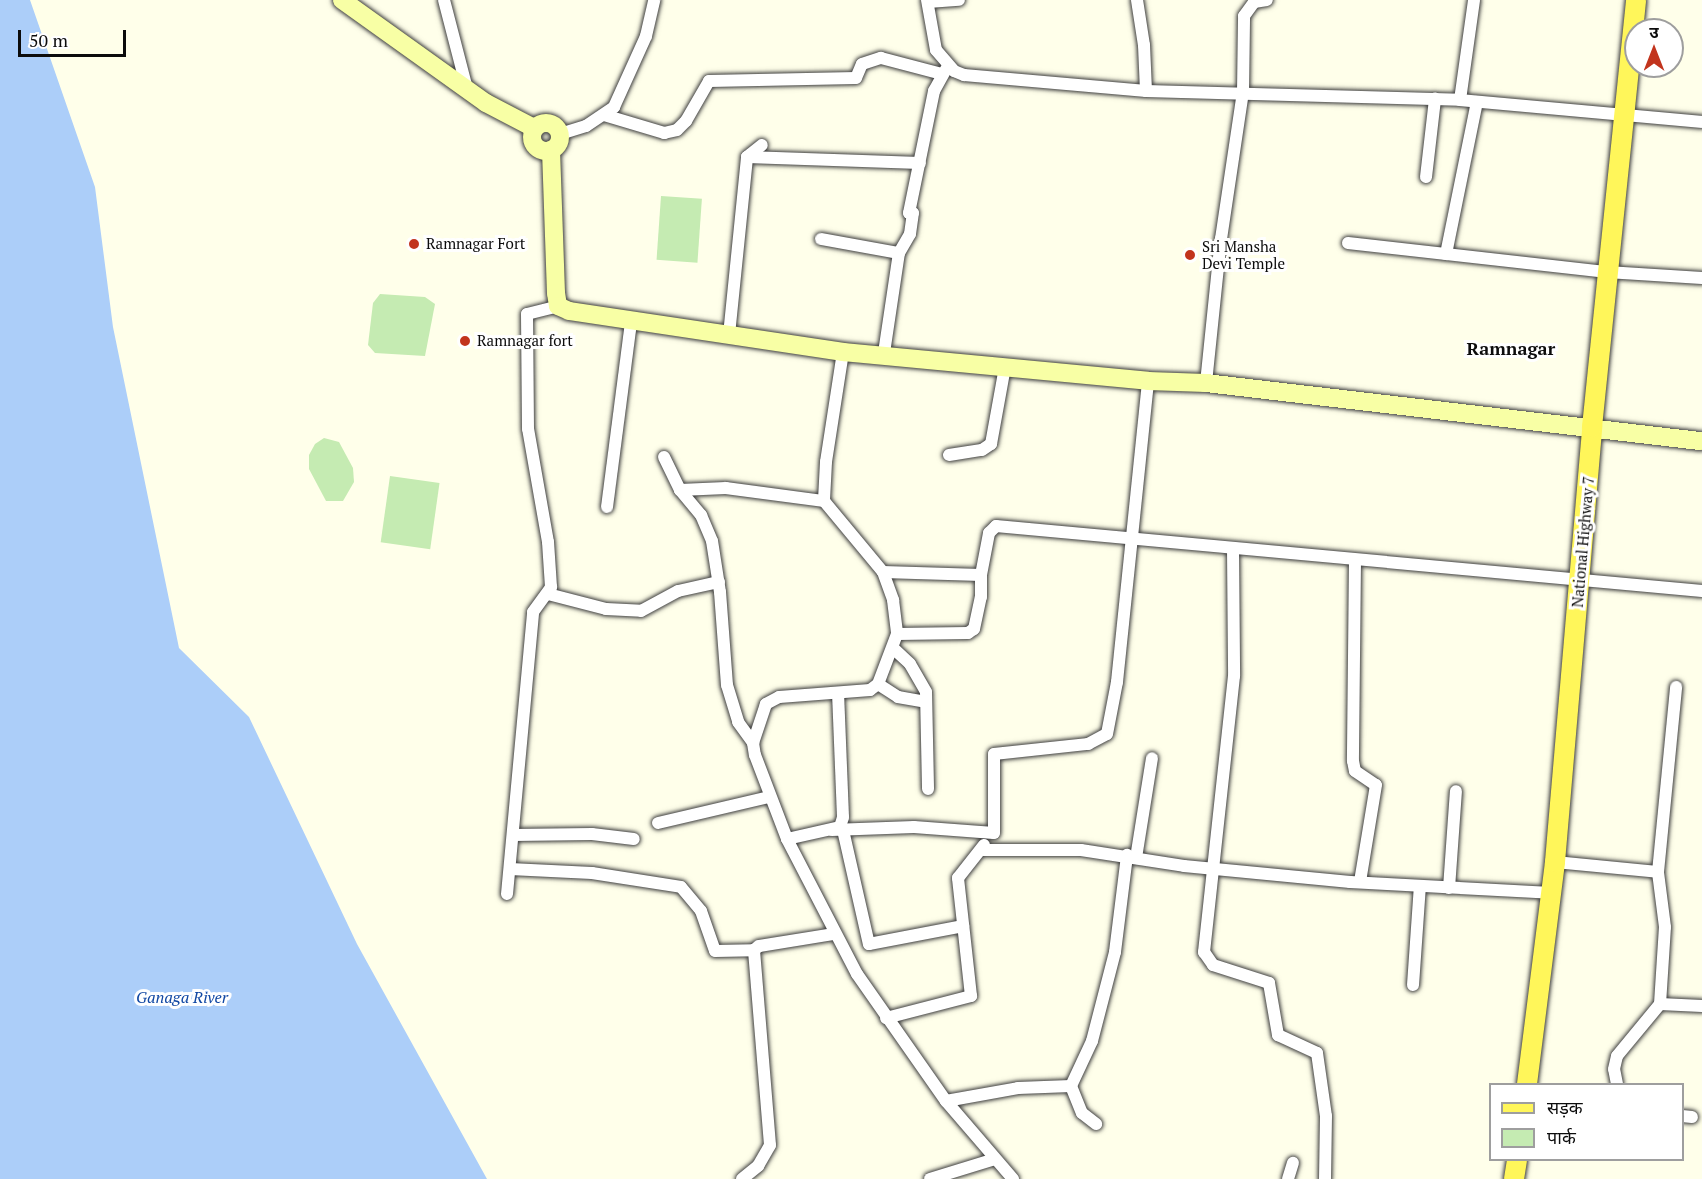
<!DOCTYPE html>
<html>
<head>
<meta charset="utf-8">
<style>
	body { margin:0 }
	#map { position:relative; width:1702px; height:1179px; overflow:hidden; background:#ffffea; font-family:"PT Serif","Noto Sans Devanagari",serif }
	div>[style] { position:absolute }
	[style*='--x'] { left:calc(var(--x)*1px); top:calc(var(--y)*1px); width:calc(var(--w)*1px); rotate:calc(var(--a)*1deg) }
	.green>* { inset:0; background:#c5ebb2; transform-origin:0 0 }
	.water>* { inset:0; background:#accef9 }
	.roads { filter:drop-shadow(0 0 2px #3f3f3f) drop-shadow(0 0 2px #3f3f3f) }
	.minor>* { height:12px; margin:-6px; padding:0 6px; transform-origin:6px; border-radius:6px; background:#fff }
	.secondary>* { height:18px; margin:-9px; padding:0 9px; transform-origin:9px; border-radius:9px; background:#f8ffa5 }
	.secondary>.ring { margin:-9px; padding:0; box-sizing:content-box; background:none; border:18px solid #f8ffa5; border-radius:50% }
	.primary>* { height:20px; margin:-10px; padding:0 10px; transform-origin:10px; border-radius:10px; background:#fff65a }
	.dots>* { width:16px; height:16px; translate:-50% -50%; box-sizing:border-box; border:3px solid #fff; border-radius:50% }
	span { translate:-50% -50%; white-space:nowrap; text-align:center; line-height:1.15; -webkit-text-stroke:6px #fff; paint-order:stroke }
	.poi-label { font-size:15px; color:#0c0c0c }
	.left { translate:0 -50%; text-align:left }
	.street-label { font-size:15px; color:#0c0c0c }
	.water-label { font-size:16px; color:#1047a3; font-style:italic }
	.quarter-label { font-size:18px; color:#0c0c0c; font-weight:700 }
	.legend { position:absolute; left:1489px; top:1083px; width:195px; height:78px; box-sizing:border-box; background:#fff; border:2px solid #9e9e9e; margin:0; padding:8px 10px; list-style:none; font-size:18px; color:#0c0c0c }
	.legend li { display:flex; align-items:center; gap:12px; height:30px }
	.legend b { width:30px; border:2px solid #9e9e9e }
	.north { position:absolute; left:1624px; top:18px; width:60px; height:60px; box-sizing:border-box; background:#fff; border:2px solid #9e9e9e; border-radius:50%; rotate:0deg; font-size:16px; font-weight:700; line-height:24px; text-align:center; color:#0c0c0c }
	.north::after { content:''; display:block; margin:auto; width:21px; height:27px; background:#c2341d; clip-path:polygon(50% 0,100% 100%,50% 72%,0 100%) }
	.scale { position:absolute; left:18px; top:30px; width:108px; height:27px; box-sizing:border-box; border:3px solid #0c0c0c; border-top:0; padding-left:8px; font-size:18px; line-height:21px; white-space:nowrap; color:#0c0c0c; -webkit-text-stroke:4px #fff; paint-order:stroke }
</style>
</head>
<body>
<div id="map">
	<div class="green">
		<i style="left:661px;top:196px;width:41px;height:64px;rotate:4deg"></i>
		<i style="clip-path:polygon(380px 294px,425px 297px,435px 304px,425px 356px,375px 353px,368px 345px,373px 303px)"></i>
		<i style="clip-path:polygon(324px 438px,339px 442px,353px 468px,354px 482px,343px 501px,326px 501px,309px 469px,309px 455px,315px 444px)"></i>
		<i style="left:390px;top:476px;width:50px;height:67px;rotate:8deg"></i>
	</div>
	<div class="water">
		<i style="clip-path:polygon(0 0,30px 0,95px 187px,113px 327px,179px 648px,249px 717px,357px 944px,487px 1179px,0 1179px)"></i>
	</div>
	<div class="roads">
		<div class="minor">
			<i style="--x:444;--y:0;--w:92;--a:75.5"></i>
			<i style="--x:927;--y:0;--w:51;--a:79.8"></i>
			<i style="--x:936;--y:50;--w:28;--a:49"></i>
			<i style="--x:954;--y:71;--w:11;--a:22"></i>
			<i style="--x:964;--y:75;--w:183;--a:5"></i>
			<i style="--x:1146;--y:91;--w:314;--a:1.6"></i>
			<i style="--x:1460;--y:100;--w:243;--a:5.2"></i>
			<i style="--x:1137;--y:0;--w:46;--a:81.2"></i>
			<i style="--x:1144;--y:45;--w:46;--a:87.5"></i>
			<i style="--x:928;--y:2;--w:31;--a:-4"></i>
			<i style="--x:1460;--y:100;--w:101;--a:-82"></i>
			<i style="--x:604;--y:115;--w:63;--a:16.7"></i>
			<i style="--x:664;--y:133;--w:13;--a:-13"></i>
			<i style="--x:677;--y:130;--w:13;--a:-45"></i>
			<i style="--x:686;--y:121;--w:46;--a:-60.1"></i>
			<i style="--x:709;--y:81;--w:147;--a:-1.2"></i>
			<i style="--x:856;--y:78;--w:15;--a:-67"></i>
			<i style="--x:862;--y:64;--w:20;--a:-18"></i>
			<i style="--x:881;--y:58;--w:63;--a:14.7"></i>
			<i style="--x:560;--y:134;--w:27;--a:-17"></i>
			<i style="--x:586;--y:126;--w:34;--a:-34"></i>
			<i style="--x:614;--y:107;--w:78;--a:-65.7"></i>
			<i style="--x:646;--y:36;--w:37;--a:-77"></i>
			<i style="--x:747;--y:157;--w:173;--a:2"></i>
			<i style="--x:1426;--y:177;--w:79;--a:-83.4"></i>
			<i style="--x:821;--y:239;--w:79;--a:10.2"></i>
			<i style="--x:1348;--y:243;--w:261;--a:6.4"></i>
			<i style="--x:1607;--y:272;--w:95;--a:3.6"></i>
			<i style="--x:1446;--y:254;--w:155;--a:-78.5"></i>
			<i style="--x:729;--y:335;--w:179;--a:-84.2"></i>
			<i style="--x:747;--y:157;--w:19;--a:-39"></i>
			<i style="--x:843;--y:352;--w:111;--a:98.8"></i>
			<i style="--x:826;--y:462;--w:39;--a:93"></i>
			<i style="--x:824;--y:501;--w:92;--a:50.3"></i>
			<i style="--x:883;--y:572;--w:30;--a:70"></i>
			<i style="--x:893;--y:600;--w:34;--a:83"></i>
			<i style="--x:897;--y:634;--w:53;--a:110.8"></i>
			<i style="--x:878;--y:684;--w:10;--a:143"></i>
			<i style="--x:870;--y:690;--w:91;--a:175.6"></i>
			<i style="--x:779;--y:697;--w:15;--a:152"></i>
			<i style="--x:766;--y:704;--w:41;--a:108.4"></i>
			<i style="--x:753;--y:743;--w:12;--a:81"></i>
			<i style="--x:755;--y:755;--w:90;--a:69.1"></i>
			<i style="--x:787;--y:839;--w:152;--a:62.6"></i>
			<i style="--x:857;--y:974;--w:155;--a:55"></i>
			<i style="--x:946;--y:1101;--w:103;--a:49.3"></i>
			<i style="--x:884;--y:353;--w:101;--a:-81.5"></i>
			<i style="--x:899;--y:253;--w:22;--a:-60"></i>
			<i style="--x:910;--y:234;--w:21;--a:-82"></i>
			<i style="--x:913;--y:213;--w:4;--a:180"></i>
			<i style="--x:909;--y:213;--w:125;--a:-78.4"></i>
			<i style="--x:934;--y:91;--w:25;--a:-61"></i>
			<i style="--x:1206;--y:383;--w:145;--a:-84.1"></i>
			<i style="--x:1221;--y:239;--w:149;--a:-81.5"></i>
			<i style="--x:1243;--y:92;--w:76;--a:-89.2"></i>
			<i style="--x:1244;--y:16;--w:17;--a:-54"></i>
			<i style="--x:1254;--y:2;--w:13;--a:-9"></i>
			<i style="--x:949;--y:455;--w:33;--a:-9"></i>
			<i style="--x:982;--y:450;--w:11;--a:-34"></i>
			<i style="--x:991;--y:444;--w:78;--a:-79.7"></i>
			<i style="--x:664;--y:457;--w:37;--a:64"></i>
			<i style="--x:680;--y:490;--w:33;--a:50"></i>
			<i style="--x:701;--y:515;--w:28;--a:67"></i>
			<i style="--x:712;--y:541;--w:52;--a:81.1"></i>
			<i style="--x:720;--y:592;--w:93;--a:85.7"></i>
			<i style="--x:727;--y:685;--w:39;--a:73"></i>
			<i style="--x:738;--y:722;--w:26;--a:54"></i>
			<i style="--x:680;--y:490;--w:46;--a:-2.5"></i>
			<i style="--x:726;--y:488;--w:99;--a:7.6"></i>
			<i style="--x:607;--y:507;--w:188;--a:-82.6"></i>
			<i style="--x:1233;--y:549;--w:127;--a:89.5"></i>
			<i style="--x:1234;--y:676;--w:278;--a:96.2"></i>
			<i style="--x:1204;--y:952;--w:16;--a:55"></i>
			<i style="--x:1213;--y:965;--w:59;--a:17.8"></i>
			<i style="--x:1269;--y:983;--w:53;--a:80.2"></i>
			<i style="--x:1278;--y:1035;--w:43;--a:24.8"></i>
			<i style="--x:1317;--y:1053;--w:64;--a:81.9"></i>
			<i style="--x:1326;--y:1116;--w:63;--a:90.9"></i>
			<i style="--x:1355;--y:561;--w:200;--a:90.6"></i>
			<i style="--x:1353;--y:761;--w:10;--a:79"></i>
			<i style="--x:1355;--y:771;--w:25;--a:34"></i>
			<i style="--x:1376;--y:785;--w:98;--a:99.4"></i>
			<i style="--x:883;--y:572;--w:98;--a:1.8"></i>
			<i style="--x:981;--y:575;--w:43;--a:-79.2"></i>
			<i style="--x:989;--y:533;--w:10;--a:-45"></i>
			<i style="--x:996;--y:526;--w:709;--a:5.26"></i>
			<i style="--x:548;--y:594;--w:60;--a:14.5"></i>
			<i style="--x:606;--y:609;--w:35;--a:3"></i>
			<i style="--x:641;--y:611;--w:42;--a:-28.4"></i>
			<i style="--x:678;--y:591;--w:42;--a:-12.4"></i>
			<i style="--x:897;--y:634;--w:71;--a:-0.8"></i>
			<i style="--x:968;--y:633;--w:7;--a:-34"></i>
			<i style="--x:974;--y:629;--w:33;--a:-78"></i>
			<i style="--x:981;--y:597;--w:22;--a:-90"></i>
			<i style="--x:893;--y:648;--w:23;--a:43"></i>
			<i style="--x:910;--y:664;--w:32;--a:60"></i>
			<i style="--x:926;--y:692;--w:97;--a:88.8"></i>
			<i style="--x:878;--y:684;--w:24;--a:33"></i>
			<i style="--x:898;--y:697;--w:28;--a:10"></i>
			<i style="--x:658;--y:823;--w:114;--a:-13.2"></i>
			<i style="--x:832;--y:830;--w:82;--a:-2.1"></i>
			<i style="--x:914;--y:827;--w:80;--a:4.3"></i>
			<i style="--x:994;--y:833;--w:79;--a:-90"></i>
			<i style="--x:994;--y:754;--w:95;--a:-6.1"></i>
			<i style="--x:1088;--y:744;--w:21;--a:-28"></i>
			<i style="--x:1107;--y:734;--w:53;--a:-79.1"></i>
			<i style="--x:1117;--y:682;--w:303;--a:-84.1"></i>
			<i style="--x:843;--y:830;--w:117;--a:77.2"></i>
			<i style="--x:869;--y:944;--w:96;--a:-10.8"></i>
			<i style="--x:513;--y:835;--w:79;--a:-0.7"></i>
			<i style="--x:592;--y:834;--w:42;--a:6.8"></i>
			<i style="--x:787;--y:839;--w:54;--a:-12.8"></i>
			<i style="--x:840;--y:827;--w:10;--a:-73"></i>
			<i style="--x:843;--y:817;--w:122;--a:-92.3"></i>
			<i style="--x:981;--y:850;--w:100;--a:0"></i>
			<i style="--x:1081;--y:850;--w:104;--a:8.8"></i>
			<i style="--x:1184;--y:866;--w:167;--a:5.5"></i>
			<i style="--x:1350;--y:882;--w:201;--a:3.1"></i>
			<i style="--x:1136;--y:858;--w:101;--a:-80.9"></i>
			<i style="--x:1555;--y:862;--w:103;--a:5.5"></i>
			<i style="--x:510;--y:869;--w:82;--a:2.8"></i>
			<i style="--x:592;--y:873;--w:90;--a:8.9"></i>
			<i style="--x:681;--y:887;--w:31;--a:50"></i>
			<i style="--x:701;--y:911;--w:42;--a:70.7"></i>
			<i style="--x:715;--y:951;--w:39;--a:-1"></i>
			<i style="--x:1449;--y:888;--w:97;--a:-85.9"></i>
			<i style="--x:507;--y:894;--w:283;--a:-84.7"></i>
			<i style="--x:533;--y:612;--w:31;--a:-54"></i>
			<i style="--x:551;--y:587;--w:45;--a:-93.8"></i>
			<i style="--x:548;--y:542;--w:115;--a:-100"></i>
			<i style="--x:528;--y:429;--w:115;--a:-90.5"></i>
			<i style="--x:527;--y:314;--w:32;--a:-14"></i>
			<i style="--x:1413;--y:985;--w:99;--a:-86"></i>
			<i style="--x:1660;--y:1004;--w:42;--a:2.7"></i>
			<i style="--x:886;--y:1018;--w:88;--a:-14.5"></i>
			<i style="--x:971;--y:996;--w:119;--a:-96.3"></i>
			<i style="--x:958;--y:878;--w:42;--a:-51.8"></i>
			<i style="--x:1617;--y:1084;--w:15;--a:-101"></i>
			<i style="--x:1614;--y:1069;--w:13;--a:-77"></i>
			<i style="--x:1617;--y:1056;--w:67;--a:-50.4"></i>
			<i style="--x:1660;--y:1004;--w:77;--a:-86.3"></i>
			<i style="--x:1665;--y:927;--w:55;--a:-97.3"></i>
			<i style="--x:1658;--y:872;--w:186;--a:-84.4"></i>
			<i style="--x:1071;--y:1086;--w:50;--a:-65"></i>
			<i style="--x:1092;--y:1041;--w:92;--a:-75.5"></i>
			<i style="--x:1115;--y:952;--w:98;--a:-82.9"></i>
			<i style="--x:946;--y:1101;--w:73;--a:-10.2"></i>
			<i style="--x:1018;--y:1088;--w:53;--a:-2.2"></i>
			<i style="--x:1071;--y:1086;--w:29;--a:68"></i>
			<i style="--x:1082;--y:1113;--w:18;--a:38"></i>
			<i style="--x:1682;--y:1116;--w:10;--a:6"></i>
			<i style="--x:742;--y:1179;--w:21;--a:-39"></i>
			<i style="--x:758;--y:1166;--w:24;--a:-60"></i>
			<i style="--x:770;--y:1145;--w:196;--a:-94.7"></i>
			<i style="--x:754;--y:950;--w:6;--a:-39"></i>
			<i style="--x:759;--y:946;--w:75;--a:-9.2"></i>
			<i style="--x:930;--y:1179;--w:68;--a:-17.1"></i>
			<i style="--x:1288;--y:1179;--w:17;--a:-73"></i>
		</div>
		<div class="secondary">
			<i style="--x:342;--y:0;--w:177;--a:35.6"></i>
			<i style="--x:486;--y:103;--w:54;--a:27.5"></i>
			<i class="ring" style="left:532px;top:123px;width:10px;height:10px"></i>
			<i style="--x:551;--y:150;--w:143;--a:88"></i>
			<i style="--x:556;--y:293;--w:13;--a:81"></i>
			<i style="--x:558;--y:306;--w:12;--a:24"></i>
			<i style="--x:569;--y:311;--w:277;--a:8.5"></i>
			<i style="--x:843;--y:352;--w:306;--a:5.4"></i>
			<i style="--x:1148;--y:381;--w:58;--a:2"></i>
			<i style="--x:1206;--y:383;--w:499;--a:6.7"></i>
		</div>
		<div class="primary">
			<i style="--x:1527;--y:1084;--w:224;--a:-82.8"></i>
			<i style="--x:1555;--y:862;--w:437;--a:-85.1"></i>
			<i style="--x:1592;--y:427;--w:429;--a:-84.1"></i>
			<i style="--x:1514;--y:1179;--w:19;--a:-81"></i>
		</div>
	</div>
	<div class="dots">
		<i style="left:414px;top:244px;background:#c2341d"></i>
		<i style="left:1190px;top:255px;background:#c2341d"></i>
		<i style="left:465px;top:341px;background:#c2341d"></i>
	</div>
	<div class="poi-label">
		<span class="left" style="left:426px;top:244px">Ramnagar Fort</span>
		<span class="left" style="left:1202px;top:255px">Sri Mansha<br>Devi Temple</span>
		<span class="left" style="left:477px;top:341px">Ramnagar fort</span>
	</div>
	<div class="street-label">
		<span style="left:1583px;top:542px;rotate:-85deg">National Highway 7</span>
	</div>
	<div class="water-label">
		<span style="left:182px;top:997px">Ganaga River</span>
	</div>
	<div class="quarter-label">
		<span style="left:1511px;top:348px">Ramnagar</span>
	</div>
	<ul class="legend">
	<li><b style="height:8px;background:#fff65a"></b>सड़क</li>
	<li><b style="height:16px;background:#c5ebb2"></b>पार्क</li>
	</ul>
	<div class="north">उ</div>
	<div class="scale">50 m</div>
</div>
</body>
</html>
